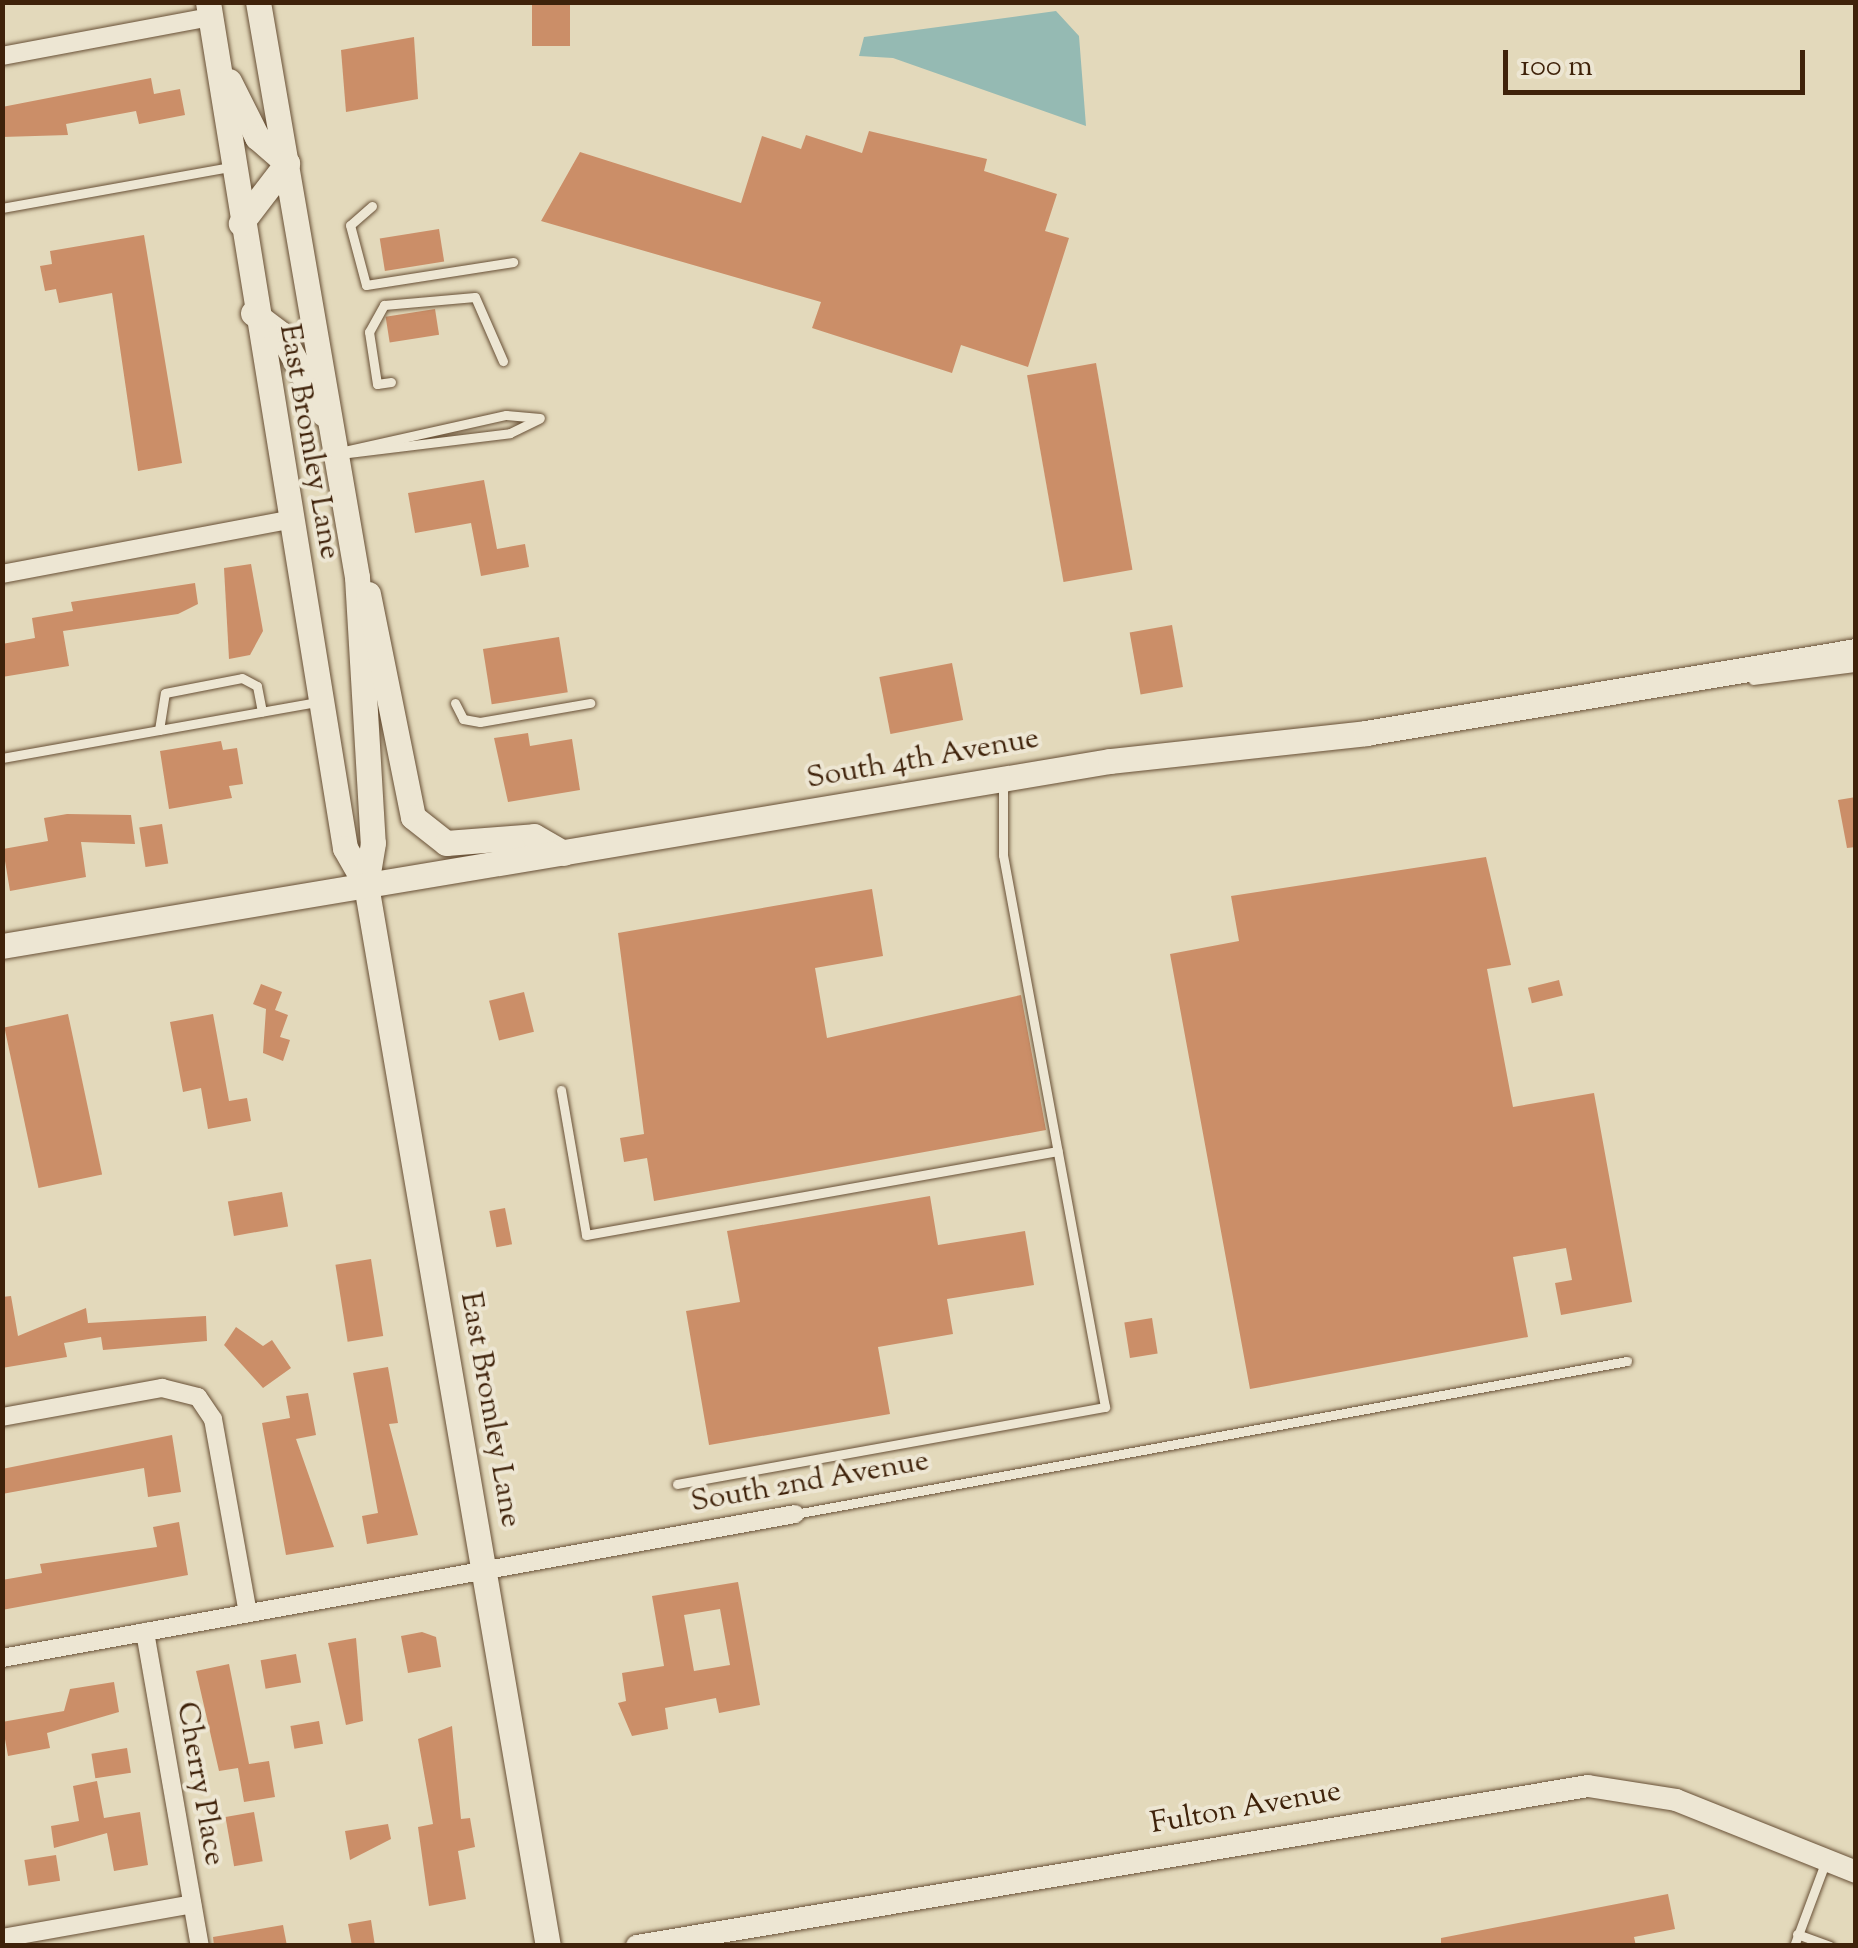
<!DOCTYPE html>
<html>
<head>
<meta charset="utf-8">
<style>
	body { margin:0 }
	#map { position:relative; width:1858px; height:1948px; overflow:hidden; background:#e3d9bb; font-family:"Sorts Mill Goudy",serif }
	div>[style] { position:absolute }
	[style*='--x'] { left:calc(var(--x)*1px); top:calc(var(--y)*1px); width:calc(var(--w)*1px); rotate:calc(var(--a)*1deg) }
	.water>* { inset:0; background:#95bab3 }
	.building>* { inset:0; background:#cb8e68; transform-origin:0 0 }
	.roads { filter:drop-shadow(0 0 2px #685036) drop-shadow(0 0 2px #685036) }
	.service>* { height:9px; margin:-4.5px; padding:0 4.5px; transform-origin:4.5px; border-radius:4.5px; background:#ede6d3 }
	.minor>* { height:18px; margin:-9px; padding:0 9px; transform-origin:9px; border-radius:9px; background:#ede6d3 }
	.tertiary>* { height:22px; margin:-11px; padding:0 11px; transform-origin:11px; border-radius:11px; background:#ede6d3 }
	.secondary>* { height:25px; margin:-12.5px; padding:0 12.5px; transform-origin:12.5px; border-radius:12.5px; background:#ede6d3 }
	span { translate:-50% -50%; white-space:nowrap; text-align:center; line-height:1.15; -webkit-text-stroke:8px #ede6d3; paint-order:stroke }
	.street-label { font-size:30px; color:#3f220a }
	.frame { position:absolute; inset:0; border:5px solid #3f220a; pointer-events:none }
	.scale { position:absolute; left:1503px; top:50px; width:302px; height:45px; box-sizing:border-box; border:5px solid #3f220a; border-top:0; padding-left:12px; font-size:30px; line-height:35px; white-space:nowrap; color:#3f220a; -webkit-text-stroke:8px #ede6d3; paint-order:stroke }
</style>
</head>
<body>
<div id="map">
	<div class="water">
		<i style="clip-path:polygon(1056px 11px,1079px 36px,1086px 126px,893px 58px,859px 56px,864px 37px)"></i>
	</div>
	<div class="building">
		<i style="left:532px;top:2px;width:38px;height:44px"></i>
		<i style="clip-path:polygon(414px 37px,418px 99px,346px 112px,341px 50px)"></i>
		<i style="clip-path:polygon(151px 78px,154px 94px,180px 89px,185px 115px,139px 124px,136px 111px,66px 124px,68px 135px,2px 137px,2px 107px)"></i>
		<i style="clip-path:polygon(869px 131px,987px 159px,984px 171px,1057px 194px,1045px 231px,1069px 238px,1028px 367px,961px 345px,952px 373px,812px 328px,821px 302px,541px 221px,580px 152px,741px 203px,762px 136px,801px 149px,806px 135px,862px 153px)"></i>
		<i style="left:439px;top:229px;width:33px;height:60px;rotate:81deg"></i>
		<i style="clip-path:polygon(144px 235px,182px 463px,138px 471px,112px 293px,59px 303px,56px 289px,45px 291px,40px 266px,52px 264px,50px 251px)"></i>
		<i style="left:435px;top:309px;width:26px;height:50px;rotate:81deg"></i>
		<i style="left:1096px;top:363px;width:210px;height:70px;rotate:80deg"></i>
		<i style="clip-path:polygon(484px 480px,497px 549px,525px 544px,529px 567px,481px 576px,471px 523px,415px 533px,408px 493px)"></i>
		<i style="clip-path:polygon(251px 564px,263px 631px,250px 655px,229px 659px,224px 568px)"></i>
		<i style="clip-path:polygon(195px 583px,198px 604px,178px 614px,63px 631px,69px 666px,2px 677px,2px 644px,35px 638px,32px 618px,73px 611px,71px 602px)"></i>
		<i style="left:1172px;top:625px;width:63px;height:43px;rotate:80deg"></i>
		<i style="left:559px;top:637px;width:56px;height:77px;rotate:81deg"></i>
		<i style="left:952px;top:663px;width:58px;height:74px;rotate:79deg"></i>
		<i style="clip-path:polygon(528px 733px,530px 746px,572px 739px,580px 790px,508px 802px,494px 738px)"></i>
		<i style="clip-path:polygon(221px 741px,223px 750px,237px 748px,243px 784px,229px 786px,232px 798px,169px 809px,160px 751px)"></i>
		<i style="clip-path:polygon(1856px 797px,1856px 847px,1847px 848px,1838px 800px)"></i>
		<i style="clip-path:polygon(67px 814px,131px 815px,135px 844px,81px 842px,86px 877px,10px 891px,3px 849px,48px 841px,44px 818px)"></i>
		<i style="left:162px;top:824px;width:40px;height:23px;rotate:81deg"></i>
		<i style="clip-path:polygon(1486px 857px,1511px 965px,1487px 969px,1513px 1107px,1594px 1093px,1632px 1302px,1561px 1315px,1555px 1283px,1572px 1280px,1566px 1248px,1513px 1257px,1528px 1337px,1250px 1389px,1170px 954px,1239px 941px,1231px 896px)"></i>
		<i style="clip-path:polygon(872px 889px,883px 956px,815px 968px,827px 1038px,1021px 995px,1046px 1130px,654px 1201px,647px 1158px,624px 1162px,620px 1138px,644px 1134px,618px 933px)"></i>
		<i style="left:1559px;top:980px;width:16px;height:32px;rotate:76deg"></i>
		<i style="clip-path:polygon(261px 984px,282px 992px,275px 1010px,288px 1015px,280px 1037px,290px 1040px,283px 1061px,263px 1053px,266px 1009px,253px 1004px)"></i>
		<i style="left:524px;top:992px;width:41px;height:36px;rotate:76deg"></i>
		<i style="left:68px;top:1014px;width:164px;height:65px;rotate:78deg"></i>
		<i style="clip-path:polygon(213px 1014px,229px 1101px,247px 1098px,251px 1121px,208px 1129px,201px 1088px,183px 1092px,170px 1022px)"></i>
		<i style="left:282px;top:1192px;width:35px;height:55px;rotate:80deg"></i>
		<i style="clip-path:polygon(930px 1196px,938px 1245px,1025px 1231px,1034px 1285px,947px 1299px,953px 1334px,878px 1347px,890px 1414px,709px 1445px,686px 1311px,740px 1302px,727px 1231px)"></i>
		<i style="left:505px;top:1208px;width:37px;height:16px;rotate:79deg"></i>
		<i style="left:371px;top:1259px;width:78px;height:36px;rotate:81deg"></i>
		<i style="clip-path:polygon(11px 1296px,18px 1336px,86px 1308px,88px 1323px,206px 1316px,207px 1341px,103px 1350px,101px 1337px,64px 1343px,67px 1357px,2px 1368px,2px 1297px)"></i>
		<i style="left:1152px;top:1318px;width:36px;height:28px;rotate:81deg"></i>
		<i style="clip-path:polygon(236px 1327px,263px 1346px,272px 1340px,291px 1368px,263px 1388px,224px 1345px)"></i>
		<i style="clip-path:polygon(388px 1367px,398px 1423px,389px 1424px,418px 1535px,367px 1544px,362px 1516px,378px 1513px,353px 1373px)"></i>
		<i style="clip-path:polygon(308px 1393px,316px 1435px,296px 1439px,334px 1547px,286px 1555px,262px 1423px,290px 1418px,286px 1396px)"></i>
		<i style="clip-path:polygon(172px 1435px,181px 1492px,148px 1497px,144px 1468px,2px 1494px,2px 1469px)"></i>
		<i style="clip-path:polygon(179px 1522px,188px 1575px,2px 1610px,2px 1580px,42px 1573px,40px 1564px,157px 1547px,153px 1527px)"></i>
		<i style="clip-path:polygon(evenodd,738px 1582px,760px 1705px,719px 1713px,716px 1698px,665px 1708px,668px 1729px,632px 1736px,618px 1703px,626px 1701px,622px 1673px,664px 1666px,652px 1596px,738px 1582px,720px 1609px,730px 1665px,694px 1671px,684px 1615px,720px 1609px)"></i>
		<i style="clip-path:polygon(422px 1632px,436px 1637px,441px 1667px,408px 1673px,401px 1636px)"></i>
		<i style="clip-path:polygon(356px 1638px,363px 1721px,346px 1725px,328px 1643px)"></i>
		<i style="left:296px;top:1654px;width:29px;height:36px;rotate:80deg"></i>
		<i style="clip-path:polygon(229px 1664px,249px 1764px,269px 1761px,275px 1797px,244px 1802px,238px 1768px,219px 1771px,196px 1671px)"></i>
		<i style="clip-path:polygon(114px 1682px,119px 1712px,47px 1733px,50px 1748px,8px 1756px,2px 1722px,64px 1711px,70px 1689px)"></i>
		<i style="left:319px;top:1721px;width:23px;height:29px;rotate:80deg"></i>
		<i style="clip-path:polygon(452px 1726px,461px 1819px,470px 1818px,475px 1847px,458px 1851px,466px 1899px,429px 1906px,418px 1827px,433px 1824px,418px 1739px)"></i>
		<i style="left:127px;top:1748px;width:25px;height:36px;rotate:81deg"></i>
		<i style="clip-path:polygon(97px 1781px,104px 1818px,140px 1812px,148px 1865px,114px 1871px,107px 1833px,54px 1848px,51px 1826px,79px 1821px,73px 1786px)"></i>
		<i style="left:254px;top:1812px;width:50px;height:29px;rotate:80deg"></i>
		<i style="clip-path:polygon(388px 1824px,391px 1839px,350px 1860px,345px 1831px)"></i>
		<i style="left:56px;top:1855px;width:26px;height:32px;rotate:81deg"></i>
		<i style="clip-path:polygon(1668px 1894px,1675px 1929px,1634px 1937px,1636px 1946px,1441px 1946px,1441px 1938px)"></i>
		<i style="clip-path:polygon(371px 1920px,375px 1946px,352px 1946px,348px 1924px)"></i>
		<i style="clip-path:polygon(283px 1925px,287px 1946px,214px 1946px,213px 1937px)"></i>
	</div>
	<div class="roads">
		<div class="service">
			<i style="--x:372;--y:206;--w:29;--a:139"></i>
			<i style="--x:350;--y:225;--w:62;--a:75.1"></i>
			<i style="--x:366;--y:285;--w:149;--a:-8.9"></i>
			<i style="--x:2;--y:208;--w:232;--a:-10.2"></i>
			<i style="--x:391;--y:382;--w:14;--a:172"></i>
			<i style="--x:377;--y:384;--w:53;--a:-98.7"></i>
			<i style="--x:369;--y:332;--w:31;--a:-61"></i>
			<i style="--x:384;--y:305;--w:91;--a:-5"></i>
			<i style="--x:475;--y:297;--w:70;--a:66.4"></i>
			<i style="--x:340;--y:452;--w:170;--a:-12.6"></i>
			<i style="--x:506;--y:415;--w:34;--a:5"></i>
			<i style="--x:340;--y:454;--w:171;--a:-7"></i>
			<i style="--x:510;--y:433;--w:32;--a:-26"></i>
			<i style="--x:1753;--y:680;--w:104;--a:-7.2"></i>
			<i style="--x:455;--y:703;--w:18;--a:63"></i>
			<i style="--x:463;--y:719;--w:17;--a:10"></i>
			<i style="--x:480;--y:722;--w:112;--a:-9.8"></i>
			<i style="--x:159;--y:730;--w:37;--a:-81"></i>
			<i style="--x:165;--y:693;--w:78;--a:-11"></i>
			<i style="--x:242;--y:678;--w:17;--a:28"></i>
			<i style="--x:257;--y:686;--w:26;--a:79"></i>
			<i style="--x:2;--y:758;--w:319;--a:-10.1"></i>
			<i style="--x:561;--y:1090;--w:147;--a:80.2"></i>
			<i style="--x:586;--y:1235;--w:479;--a:-10.1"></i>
			<i style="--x:677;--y:1484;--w:435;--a:-10.2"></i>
			<i style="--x:1105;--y:1407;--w:561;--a:-100.47"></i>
			<i style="--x:1003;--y:855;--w:74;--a:-90"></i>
			<i style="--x:795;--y:1514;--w:846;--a:-10.42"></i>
			<i style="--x:1797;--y:1934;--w:35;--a:20"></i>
			<i style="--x:1794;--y:1946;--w:89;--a:-69.5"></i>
		</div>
		<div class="minor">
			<i style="--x:2;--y:56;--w:213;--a:-10.6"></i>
			<i style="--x:2;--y:574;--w:291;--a:-10.7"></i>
			<i style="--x:2;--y:1417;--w:163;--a:-10.3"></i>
			<i style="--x:162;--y:1388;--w:37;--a:14"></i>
			<i style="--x:198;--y:1397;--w:27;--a:56"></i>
			<i style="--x:213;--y:1419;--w:197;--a:79.8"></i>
			<i style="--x:145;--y:1632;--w:319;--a:80.1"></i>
			<i style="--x:2;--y:1658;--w:806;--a:-10.29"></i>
			<i style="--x:2;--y:1938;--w:193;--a:-10.1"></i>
		</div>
		<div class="tertiary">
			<i style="--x:637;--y:1946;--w:964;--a:-9.55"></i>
			<i style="--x:1588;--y:1786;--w:89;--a:9"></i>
			<i style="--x:1676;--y:1800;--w:194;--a:21.8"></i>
		</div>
		<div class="secondary">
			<i style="--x:208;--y:2;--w:857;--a:80.8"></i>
			<i style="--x:345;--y:848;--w:43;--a:60.4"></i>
			<i style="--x:258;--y:2;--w:583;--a:80.23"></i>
			<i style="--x:357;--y:577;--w:266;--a:86.6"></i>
			<i style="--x:373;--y:843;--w:43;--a:99.5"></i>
			<i style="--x:366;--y:885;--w:1076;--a:80.27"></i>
			<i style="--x:229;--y:81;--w:63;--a:63.4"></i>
			<i style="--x:257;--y:137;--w:40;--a:41"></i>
			<i style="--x:287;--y:163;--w:76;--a:127.5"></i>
			<i style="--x:253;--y:313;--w:35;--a:37"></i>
			<i style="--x:281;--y:334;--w:91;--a:61.7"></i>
			<i style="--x:368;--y:594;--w:227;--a:78.6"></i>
			<i style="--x:413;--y:817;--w:42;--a:38.2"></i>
			<i style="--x:446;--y:843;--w:88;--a:-4.5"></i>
			<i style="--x:534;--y:836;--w:34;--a:30"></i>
			<i style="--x:2;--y:946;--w:1123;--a:-9.48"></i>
			<i style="--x:1110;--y:761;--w:258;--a:-6.2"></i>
			<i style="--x:1366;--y:733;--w:497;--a:-9.5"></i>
		</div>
	</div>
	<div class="street-label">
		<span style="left:308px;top:442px;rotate:80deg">East Bromley Lane</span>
		<span style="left:923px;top:760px;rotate:-10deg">South 4th Avenue</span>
		<span style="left:489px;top:1410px;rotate:80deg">East Bromley Lane</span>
		<span style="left:810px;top:1483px;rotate:-10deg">South 2nd Avenue</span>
		<span style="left:199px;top:1784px;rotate:80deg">Cherry Place</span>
		<span style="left:1246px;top:1809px;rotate:-10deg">Fulton Avenue</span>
	</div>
	<div class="frame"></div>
	<div class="scale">100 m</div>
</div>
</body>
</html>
